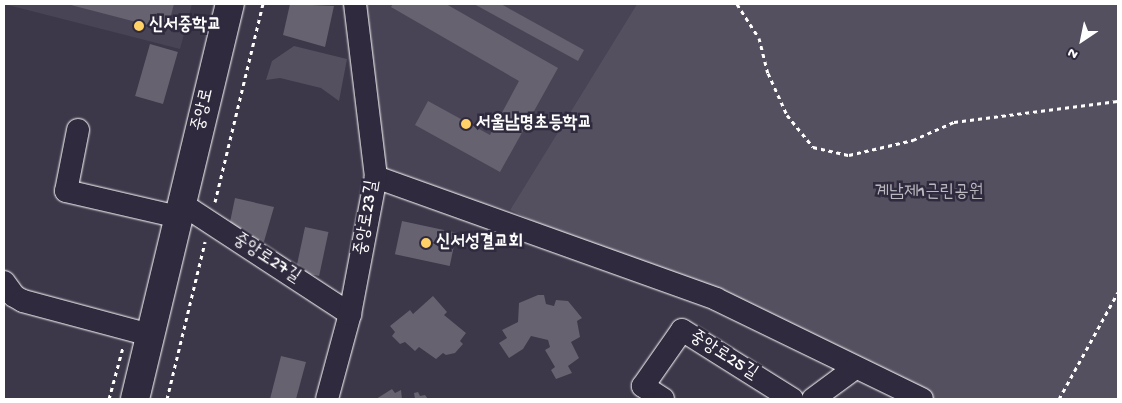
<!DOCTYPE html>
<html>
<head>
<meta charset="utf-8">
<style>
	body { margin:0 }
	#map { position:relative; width:1122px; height:403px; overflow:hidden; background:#3c3749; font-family:"Gochi Hand","Poor Story",sans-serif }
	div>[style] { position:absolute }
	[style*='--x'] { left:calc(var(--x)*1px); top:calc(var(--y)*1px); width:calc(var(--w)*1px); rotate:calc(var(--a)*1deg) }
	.built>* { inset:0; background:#494455 }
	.green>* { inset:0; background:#555060 }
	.building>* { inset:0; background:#666270; transform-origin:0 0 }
	.path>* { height:3px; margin-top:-1.5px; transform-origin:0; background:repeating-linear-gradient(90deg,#fff 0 4px,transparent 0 8px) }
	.roads { filter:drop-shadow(0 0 1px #fff) drop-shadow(0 0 1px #fff) }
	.minor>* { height:22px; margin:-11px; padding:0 11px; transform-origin:11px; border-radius:11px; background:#2f2a3d }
	.major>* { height:28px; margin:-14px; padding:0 14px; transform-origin:14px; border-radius:14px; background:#2f2a3d }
	.dots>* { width:14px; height:14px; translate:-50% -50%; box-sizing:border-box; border:2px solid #2f2a3d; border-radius:50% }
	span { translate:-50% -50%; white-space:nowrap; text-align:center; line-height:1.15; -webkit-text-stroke:5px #2f2a3d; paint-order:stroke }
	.poi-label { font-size:18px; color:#fff; font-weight:700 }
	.left { translate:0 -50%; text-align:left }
	.street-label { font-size:18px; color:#fff }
	.park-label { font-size:18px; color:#bbb9bf }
	.frame { position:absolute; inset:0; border:5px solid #fff; pointer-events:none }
	.north { position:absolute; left:1057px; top:15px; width:50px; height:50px; -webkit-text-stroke:4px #2f2a3d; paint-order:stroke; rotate:214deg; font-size:14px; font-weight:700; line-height:20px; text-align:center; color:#fff }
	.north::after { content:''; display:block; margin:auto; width:18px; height:22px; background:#fff; clip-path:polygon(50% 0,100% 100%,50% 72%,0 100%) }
</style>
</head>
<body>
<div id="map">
	<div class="built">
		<i style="clip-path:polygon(4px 4px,192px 4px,180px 49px)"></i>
		<i style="clip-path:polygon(355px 4px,637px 4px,510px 210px,376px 177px)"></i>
	</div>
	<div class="green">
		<i style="clip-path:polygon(637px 4px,1118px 4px,1118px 399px,915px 399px,510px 210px)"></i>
		<i style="clip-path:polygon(294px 46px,347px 59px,339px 101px,321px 88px,280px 78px,266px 80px,272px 61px)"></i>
	</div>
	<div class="building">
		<i style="clip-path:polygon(67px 4px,174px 4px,167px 30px)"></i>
		<i style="clip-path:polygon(290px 4px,334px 6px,325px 47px,283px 35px)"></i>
		<i style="clip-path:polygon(393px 4px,446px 4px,558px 68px,500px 172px,415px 125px,428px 101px,490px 135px,519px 81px,391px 7px)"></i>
		<i style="clip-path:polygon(474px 4px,501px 4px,584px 50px,578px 61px)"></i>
		<i style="left:150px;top:44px;width:29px;height:54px;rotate:16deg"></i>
		<i style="clip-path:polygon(235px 198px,274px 207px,263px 245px,229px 227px)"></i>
		<i style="left:402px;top:221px;width:56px;height:34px;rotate:12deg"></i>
		<i style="left:305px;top:227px;width:24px;height:45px;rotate:12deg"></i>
		<i style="clip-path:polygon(538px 295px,544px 295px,546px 304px,554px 306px,556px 300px,568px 301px,582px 318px,577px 321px,580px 337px,571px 342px,579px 358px,568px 366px,572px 373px,556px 379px,551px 370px,555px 367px,545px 350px,550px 347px,548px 340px,531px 336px,523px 349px,509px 358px,499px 343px,507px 338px,502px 330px,518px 322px,519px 303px)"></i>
		<i style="clip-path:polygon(433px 296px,447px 312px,444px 315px,466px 333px,460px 341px,463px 344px,455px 353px,446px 355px,443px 353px,436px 359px,419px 347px,415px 351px,405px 342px,400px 344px,392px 336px,395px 332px,390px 326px,410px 310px,413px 314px)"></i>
		<i style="clip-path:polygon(281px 356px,306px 362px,296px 399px,270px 399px)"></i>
		<i style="clip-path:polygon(392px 389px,395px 393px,401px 390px,402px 399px,376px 399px)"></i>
		<i style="clip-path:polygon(418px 392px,420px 396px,425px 395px,428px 399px,415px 399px,414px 393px)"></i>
	</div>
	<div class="path">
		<i style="--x:737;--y:4;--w:40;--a:57.1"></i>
		<i style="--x:759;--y:38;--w:36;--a:76"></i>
		<i style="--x:768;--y:73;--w:46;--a:65.7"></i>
		<i style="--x:787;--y:115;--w:41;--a:50.9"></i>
		<i style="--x:813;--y:147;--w:37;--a:13"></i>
		<i style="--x:849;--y:155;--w:66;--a:-13.2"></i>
		<i style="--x:913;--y:140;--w:45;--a:-23.7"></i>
		<i style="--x:954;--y:122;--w:165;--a:-7.3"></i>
		<i style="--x:215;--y:202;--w:204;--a:-76.4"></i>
		<i style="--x:109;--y:399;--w:54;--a:-74.9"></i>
		<i style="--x:167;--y:399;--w:162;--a:-76.4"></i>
		<i style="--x:1059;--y:399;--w:122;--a:-61.1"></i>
	</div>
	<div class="roads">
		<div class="minor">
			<i style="--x:78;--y:130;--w:62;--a:101.1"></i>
			<i style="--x:66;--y:191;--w:116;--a:13"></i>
			<i style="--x:376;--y:177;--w:361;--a:19.7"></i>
			<i style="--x:716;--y:299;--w:229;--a:25.9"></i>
			<i style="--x:182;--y:204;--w:201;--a:33.2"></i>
			<i style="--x:4;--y:282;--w:17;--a:54"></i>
			<i style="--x:14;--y:296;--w:10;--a:29"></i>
			<i style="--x:23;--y:301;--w:131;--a:15"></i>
			<i style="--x:327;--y:399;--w:88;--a:-74.9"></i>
			<i style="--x:350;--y:314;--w:139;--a:-79.3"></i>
			<i style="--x:376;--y:177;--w:174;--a:-96.9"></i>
			<i style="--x:663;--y:399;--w:24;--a:-147"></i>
			<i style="--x:643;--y:386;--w:68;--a:-55.1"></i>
			<i style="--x:682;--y:330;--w:130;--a:32.1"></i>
			<i style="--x:813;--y:399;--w:52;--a:-36.4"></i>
		</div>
		<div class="major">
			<i style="--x:135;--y:399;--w:406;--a:-76.5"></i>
		</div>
	</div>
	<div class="dots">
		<i style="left:139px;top:26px;background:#ffd166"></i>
		<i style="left:466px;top:124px;background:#ffd166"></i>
		<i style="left:426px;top:243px;background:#ffd166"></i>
	</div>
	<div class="poi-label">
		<span class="left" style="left:149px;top:26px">신서중학교</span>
		<span class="left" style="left:476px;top:124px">서울남명초등학교</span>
		<span class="left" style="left:436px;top:243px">신서성결교회</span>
	</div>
	<div class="street-label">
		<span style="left:204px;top:110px;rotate:-77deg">중앙로</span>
		<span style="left:368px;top:218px;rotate:-81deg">중앙로23길</span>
		<span style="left:266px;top:259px;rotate:33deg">중앙로27길</span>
		<span style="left:723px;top:356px;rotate:32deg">중앙로25길</span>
	</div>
	<div class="park-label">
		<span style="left:929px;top:193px">계남제1근린공원</span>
	</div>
	<div class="frame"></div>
	<div class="north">N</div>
</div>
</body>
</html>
